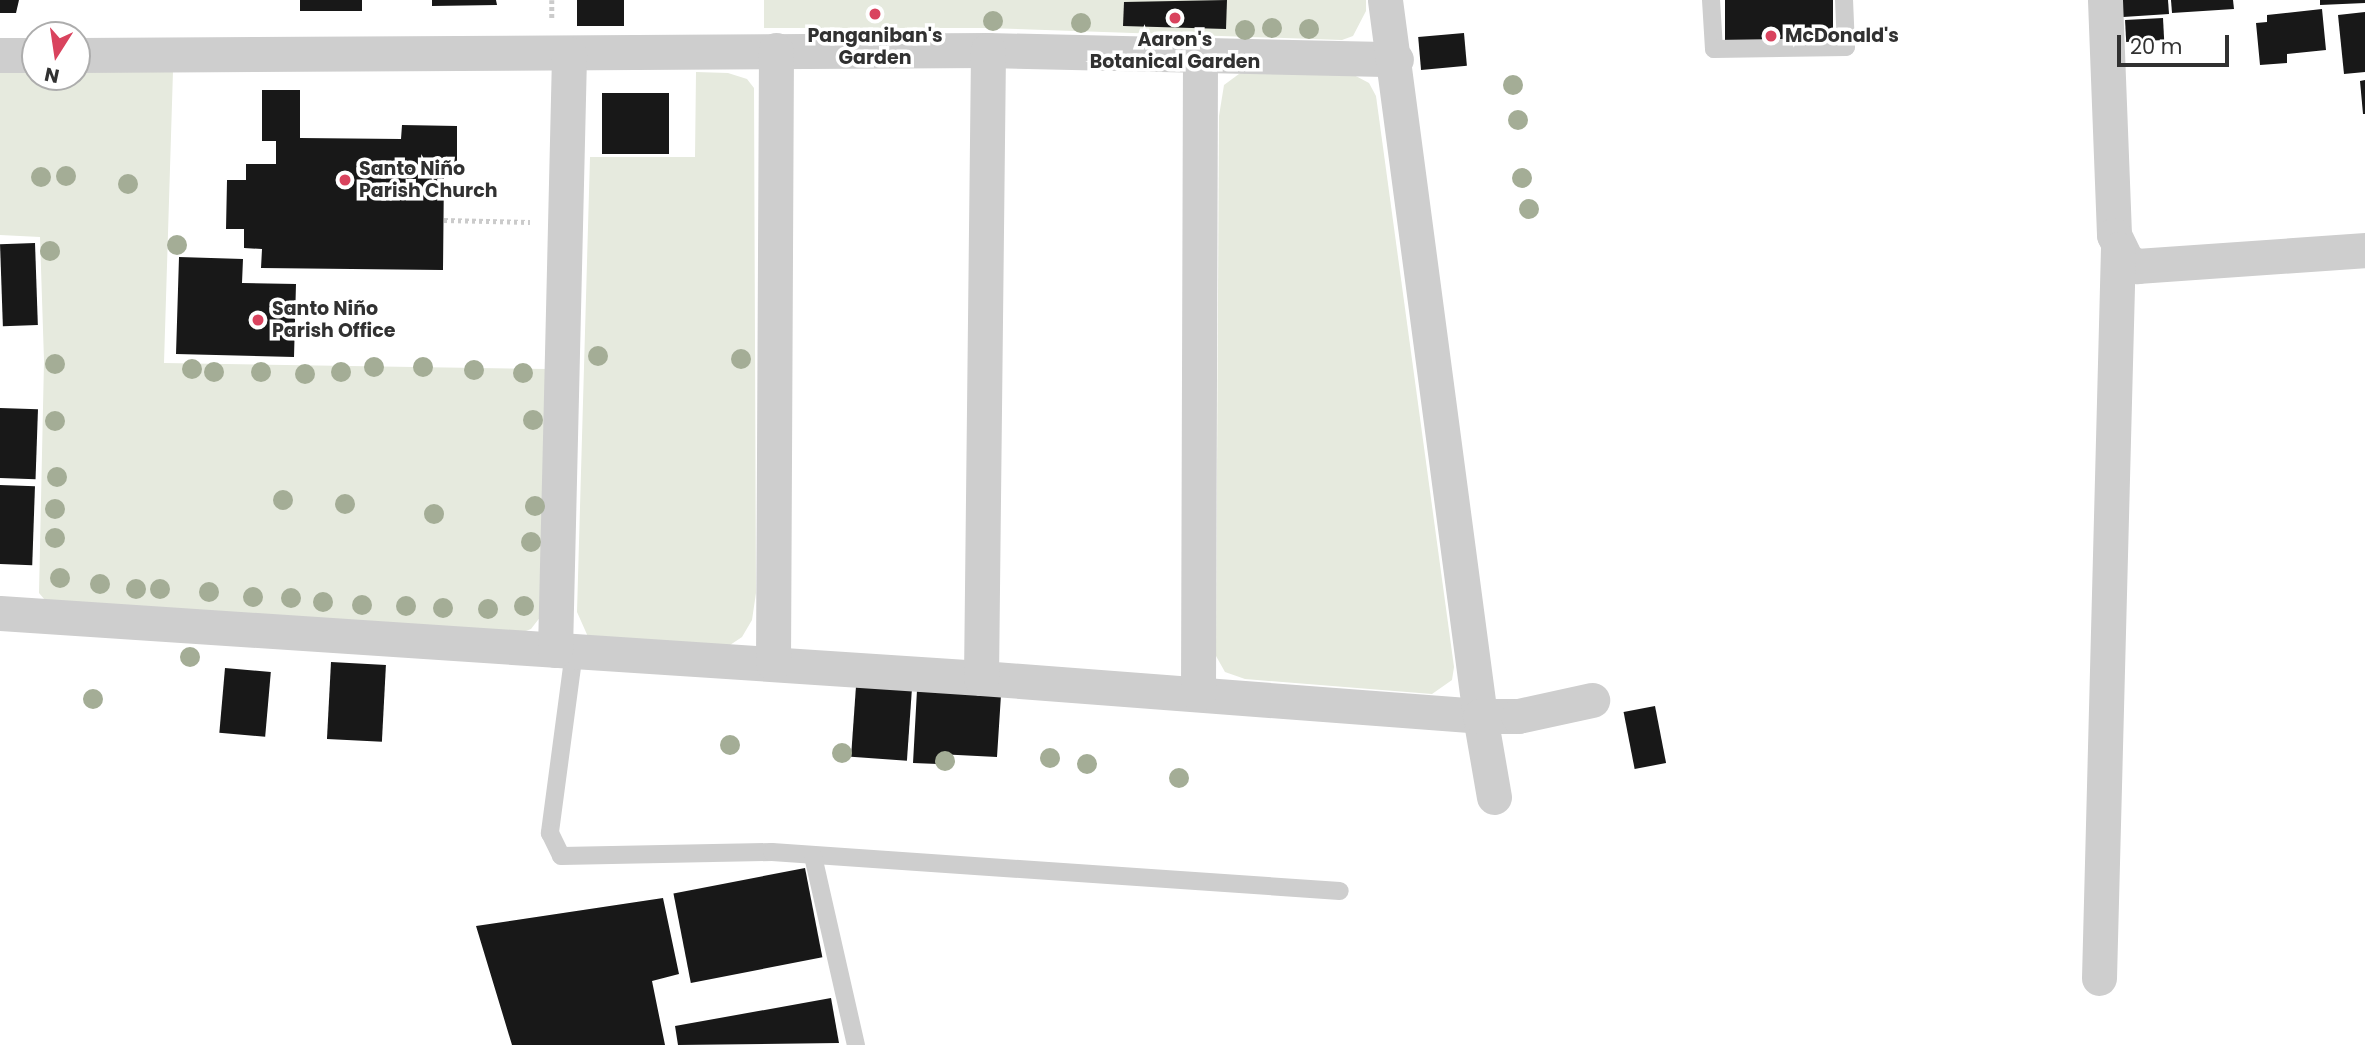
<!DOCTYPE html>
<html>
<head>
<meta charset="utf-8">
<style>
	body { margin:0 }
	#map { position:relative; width:2365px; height:1045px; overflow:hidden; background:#fff; font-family:Poppins,sans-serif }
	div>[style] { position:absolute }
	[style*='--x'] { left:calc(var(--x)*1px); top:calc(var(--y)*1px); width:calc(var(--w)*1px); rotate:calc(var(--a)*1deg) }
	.green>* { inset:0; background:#e6eade }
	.building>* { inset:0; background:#181818; transform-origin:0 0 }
	.path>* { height:4.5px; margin-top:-2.25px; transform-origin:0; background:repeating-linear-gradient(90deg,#cbcbcb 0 3.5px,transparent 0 7px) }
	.lane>* { height:18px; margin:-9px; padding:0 9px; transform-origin:9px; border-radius:9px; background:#cecece }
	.street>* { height:35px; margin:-17.5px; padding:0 17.5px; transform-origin:17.5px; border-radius:17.5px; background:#cecece }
	.trees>* { width:20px; height:20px; margin:-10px; border-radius:50%; background:#a4ad96 }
	.dots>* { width:19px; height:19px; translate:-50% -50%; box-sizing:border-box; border:4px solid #fff; border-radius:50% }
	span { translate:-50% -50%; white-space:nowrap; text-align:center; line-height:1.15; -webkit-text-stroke:7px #fff; paint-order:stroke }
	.poi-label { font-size:19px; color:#313131; font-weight:700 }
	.left { translate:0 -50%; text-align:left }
	.north { position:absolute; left:21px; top:21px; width:70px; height:70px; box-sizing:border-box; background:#fff; border:2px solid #adadad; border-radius:50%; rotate:192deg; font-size:19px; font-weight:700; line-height:28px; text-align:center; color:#313131 }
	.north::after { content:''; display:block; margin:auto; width:24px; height:32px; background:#d9435e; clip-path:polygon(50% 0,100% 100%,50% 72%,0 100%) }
	.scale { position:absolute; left:2117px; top:35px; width:112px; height:32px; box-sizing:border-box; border:4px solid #313131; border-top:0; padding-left:9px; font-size:21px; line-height:24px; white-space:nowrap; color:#313131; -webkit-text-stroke:5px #fff; paint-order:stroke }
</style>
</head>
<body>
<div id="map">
	<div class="green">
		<i style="clip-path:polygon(764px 0,1366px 0,1366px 11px,1353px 36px,1342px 40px,986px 28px,764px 28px)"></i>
		<i style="clip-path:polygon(0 71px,77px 77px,77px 71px,173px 71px,164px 363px,547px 369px,541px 616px,531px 629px,518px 634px,45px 600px,39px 593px,44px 361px,40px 237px,0 235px)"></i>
		<i style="clip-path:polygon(1243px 71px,1352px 74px,1369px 83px,1376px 96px,1454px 667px,1452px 680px,1432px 694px,1245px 679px,1225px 672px,1216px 656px,1219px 116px,1224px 85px)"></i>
		<i style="clip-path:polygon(696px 72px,728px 73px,747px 79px,754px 88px,756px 593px,752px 620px,742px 637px,727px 647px,589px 639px,577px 612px,590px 157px,695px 157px)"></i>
	</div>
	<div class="building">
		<i style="clip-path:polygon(0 0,19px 0,16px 13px,0 13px)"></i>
		<i style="left:300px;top:0;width:62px;height:11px"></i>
		<i style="clip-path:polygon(432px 0,496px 0,497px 5px,432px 6px)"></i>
		<i style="left:577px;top:0;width:47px;height:26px"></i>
		<i style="clip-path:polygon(1227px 0,1226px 29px,1123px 26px,1124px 2px)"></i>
		<i style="left:1725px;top:0;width:108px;height:41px"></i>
		<i style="clip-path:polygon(2122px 0,2168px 0,2169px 14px,2123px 17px)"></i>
		<i style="clip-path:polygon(2171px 0,2233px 0,2234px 9px,2172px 13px)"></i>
		<i style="clip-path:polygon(2320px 0,2365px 0,2365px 3px,2320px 5px)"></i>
		<i style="clip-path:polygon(2322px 9px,2326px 50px,2287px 54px,2287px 63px,2260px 65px,2256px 23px,2267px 22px,2267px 15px)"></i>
		<i style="clip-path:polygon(2365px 12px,2365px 72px,2344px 74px,2338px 15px)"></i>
		<i style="left:2163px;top:18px;width:22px;height:38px;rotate:87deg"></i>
		<i style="left:1464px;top:33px;width:33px;height:46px;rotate:85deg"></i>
		<i style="clip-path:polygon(2365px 80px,2365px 114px,2363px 114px,2360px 81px)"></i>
		<i style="clip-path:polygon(262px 90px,300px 90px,300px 138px,401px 139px,402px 125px,457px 126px,457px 171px,444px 171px,443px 270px,261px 268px,262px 249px,244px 248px,244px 229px,226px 229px,227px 180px,246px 180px,246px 164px,276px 164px,276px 141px,262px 141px)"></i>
		<i style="left:602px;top:93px;width:67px;height:61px"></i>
		<i style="left:35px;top:243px;width:82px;height:35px;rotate:88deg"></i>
		<i style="clip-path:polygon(179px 257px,243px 259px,242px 283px,296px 284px,294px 357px,176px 354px)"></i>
		<i style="left:0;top:408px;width:38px;height:70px;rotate:2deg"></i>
		<i style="left:0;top:485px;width:35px;height:79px;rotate:2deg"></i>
		<i style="left:331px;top:662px;width:55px;height:77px;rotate:3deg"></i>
		<i style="left:225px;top:668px;width:46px;height:65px;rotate:5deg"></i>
		<i style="left:856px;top:686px;width:56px;height:71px;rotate:4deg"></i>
		<i style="clip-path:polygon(917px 690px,1001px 695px,997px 757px,938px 754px,938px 764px,913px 763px)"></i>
		<i style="left:1655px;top:706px;width:58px;height:32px;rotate:79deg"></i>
		<i style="left:805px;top:868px;width:91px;height:134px;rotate:79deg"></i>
		<i style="clip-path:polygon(663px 898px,679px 974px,652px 981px,665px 1045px,512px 1045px,476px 926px)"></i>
		<i style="clip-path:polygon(831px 998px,839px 1043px,678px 1045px,675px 1026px)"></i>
	</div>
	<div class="path">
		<i style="--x:552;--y:0;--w:19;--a:90"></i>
		<i style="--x:444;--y:220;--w:86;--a:1.3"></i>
	</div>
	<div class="lane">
		<i style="--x:1711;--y:0;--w:49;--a:86.5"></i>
		<i style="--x:1714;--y:49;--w:132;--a:-0.9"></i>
		<i style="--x:1846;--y:47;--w:47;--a:-92.4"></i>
		<i style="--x:574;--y:652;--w:183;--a:97.6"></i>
		<i style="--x:550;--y:833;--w:25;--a:64"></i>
		<i style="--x:561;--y:856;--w:211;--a:-1.1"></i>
		<i style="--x:772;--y:852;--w:569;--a:3.93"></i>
		<i style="--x:813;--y:856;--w:194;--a:77.2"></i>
	</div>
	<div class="street">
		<i style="--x:2105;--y:0;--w:235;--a:87.8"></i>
		<i style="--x:2114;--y:235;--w:28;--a:64"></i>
		<i style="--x:2126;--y:260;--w:13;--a:29"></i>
		<i style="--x:2137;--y:266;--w:229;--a:-4"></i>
		<i style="--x:0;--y:55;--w:35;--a:0"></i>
		<i style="--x:77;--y:55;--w:911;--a:-0.31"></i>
		<i style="--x:988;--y:50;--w:408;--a:1.3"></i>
		<i style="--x:0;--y:613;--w:983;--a:3.79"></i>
		<i style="--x:981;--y:678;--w:500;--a:4.35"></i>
		<i style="--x:1480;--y:716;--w:722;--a:-97.56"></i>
		<i style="--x:555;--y:650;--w:596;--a:-88.65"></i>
		<i style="--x:773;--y:663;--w:613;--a:-89.72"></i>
		<i style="--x:981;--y:678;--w:628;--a:-89.36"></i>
		<i style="--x:1198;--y:694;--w:637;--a:-89.82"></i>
		<i style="--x:1494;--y:797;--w:82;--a:-99.8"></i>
		<i style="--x:1480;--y:716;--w:38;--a:0"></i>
		<i style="--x:1518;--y:716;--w:76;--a:-12.2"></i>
		<i style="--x:2099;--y:978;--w:729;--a:-88.51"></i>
	</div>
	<div class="trees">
		<i style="left:993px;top:21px"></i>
		<i style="left:1081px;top:23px"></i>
		<i style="left:1272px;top:28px"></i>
		<i style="left:1309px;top:29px"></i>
		<i style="left:1245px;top:30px"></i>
		<i style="left:1513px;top:85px"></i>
		<i style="left:1518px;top:120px"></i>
		<i style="left:66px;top:176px"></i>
		<i style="left:41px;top:177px"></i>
		<i style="left:1522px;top:178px"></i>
		<i style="left:128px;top:184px"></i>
		<i style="left:1529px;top:209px"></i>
		<i style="left:177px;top:245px"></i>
		<i style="left:50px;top:251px"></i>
		<i style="left:598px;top:356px"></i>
		<i style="left:741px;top:359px"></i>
		<i style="left:55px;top:364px"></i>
		<i style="left:374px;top:367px"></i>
		<i style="left:423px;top:367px"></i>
		<i style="left:192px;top:369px"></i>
		<i style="left:474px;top:370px"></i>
		<i style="left:214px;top:372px"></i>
		<i style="left:261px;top:372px"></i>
		<i style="left:341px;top:372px"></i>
		<i style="left:523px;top:373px"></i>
		<i style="left:305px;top:374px"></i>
		<i style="left:533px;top:420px"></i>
		<i style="left:55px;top:421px"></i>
		<i style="left:57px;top:477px"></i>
		<i style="left:283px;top:500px"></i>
		<i style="left:345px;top:504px"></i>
		<i style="left:535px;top:506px"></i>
		<i style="left:55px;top:509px"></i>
		<i style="left:434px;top:514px"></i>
		<i style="left:55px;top:538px"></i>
		<i style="left:531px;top:542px"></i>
		<i style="left:60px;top:578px"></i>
		<i style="left:100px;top:584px"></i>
		<i style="left:136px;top:589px"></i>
		<i style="left:160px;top:589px"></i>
		<i style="left:209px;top:592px"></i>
		<i style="left:253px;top:597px"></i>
		<i style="left:291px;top:598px"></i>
		<i style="left:323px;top:602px"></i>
		<i style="left:362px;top:605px"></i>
		<i style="left:406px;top:606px"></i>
		<i style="left:524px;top:606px"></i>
		<i style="left:443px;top:608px"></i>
		<i style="left:488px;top:609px"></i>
		<i style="left:190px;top:657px"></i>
		<i style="left:93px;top:699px"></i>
		<i style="left:730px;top:745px"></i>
		<i style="left:842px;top:753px"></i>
		<i style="left:1050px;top:758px"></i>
		<i style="left:945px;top:761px"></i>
		<i style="left:1087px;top:764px"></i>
		<i style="left:1179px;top:778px"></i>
	</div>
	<div class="dots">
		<i style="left:875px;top:14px;background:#d9435e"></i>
		<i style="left:1175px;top:18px;background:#d9435e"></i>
		<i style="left:1771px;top:36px;background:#d9435e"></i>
		<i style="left:345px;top:180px;background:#d9435e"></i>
		<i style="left:258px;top:320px;background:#d9435e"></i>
	</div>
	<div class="poi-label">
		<span style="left:875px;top:47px">Panganiban's<br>Garden</span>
		<span class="left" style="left:1785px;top:36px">McDonald's</span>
		<span style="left:1175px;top:51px">Aaron's<br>Botanical Garden</span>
		<span class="left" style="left:359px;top:180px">Santo Niño<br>Parish Church</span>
		<span class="left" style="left:272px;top:320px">Santo Niño<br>Parish Office</span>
	</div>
	<div class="north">N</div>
	<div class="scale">20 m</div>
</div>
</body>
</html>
